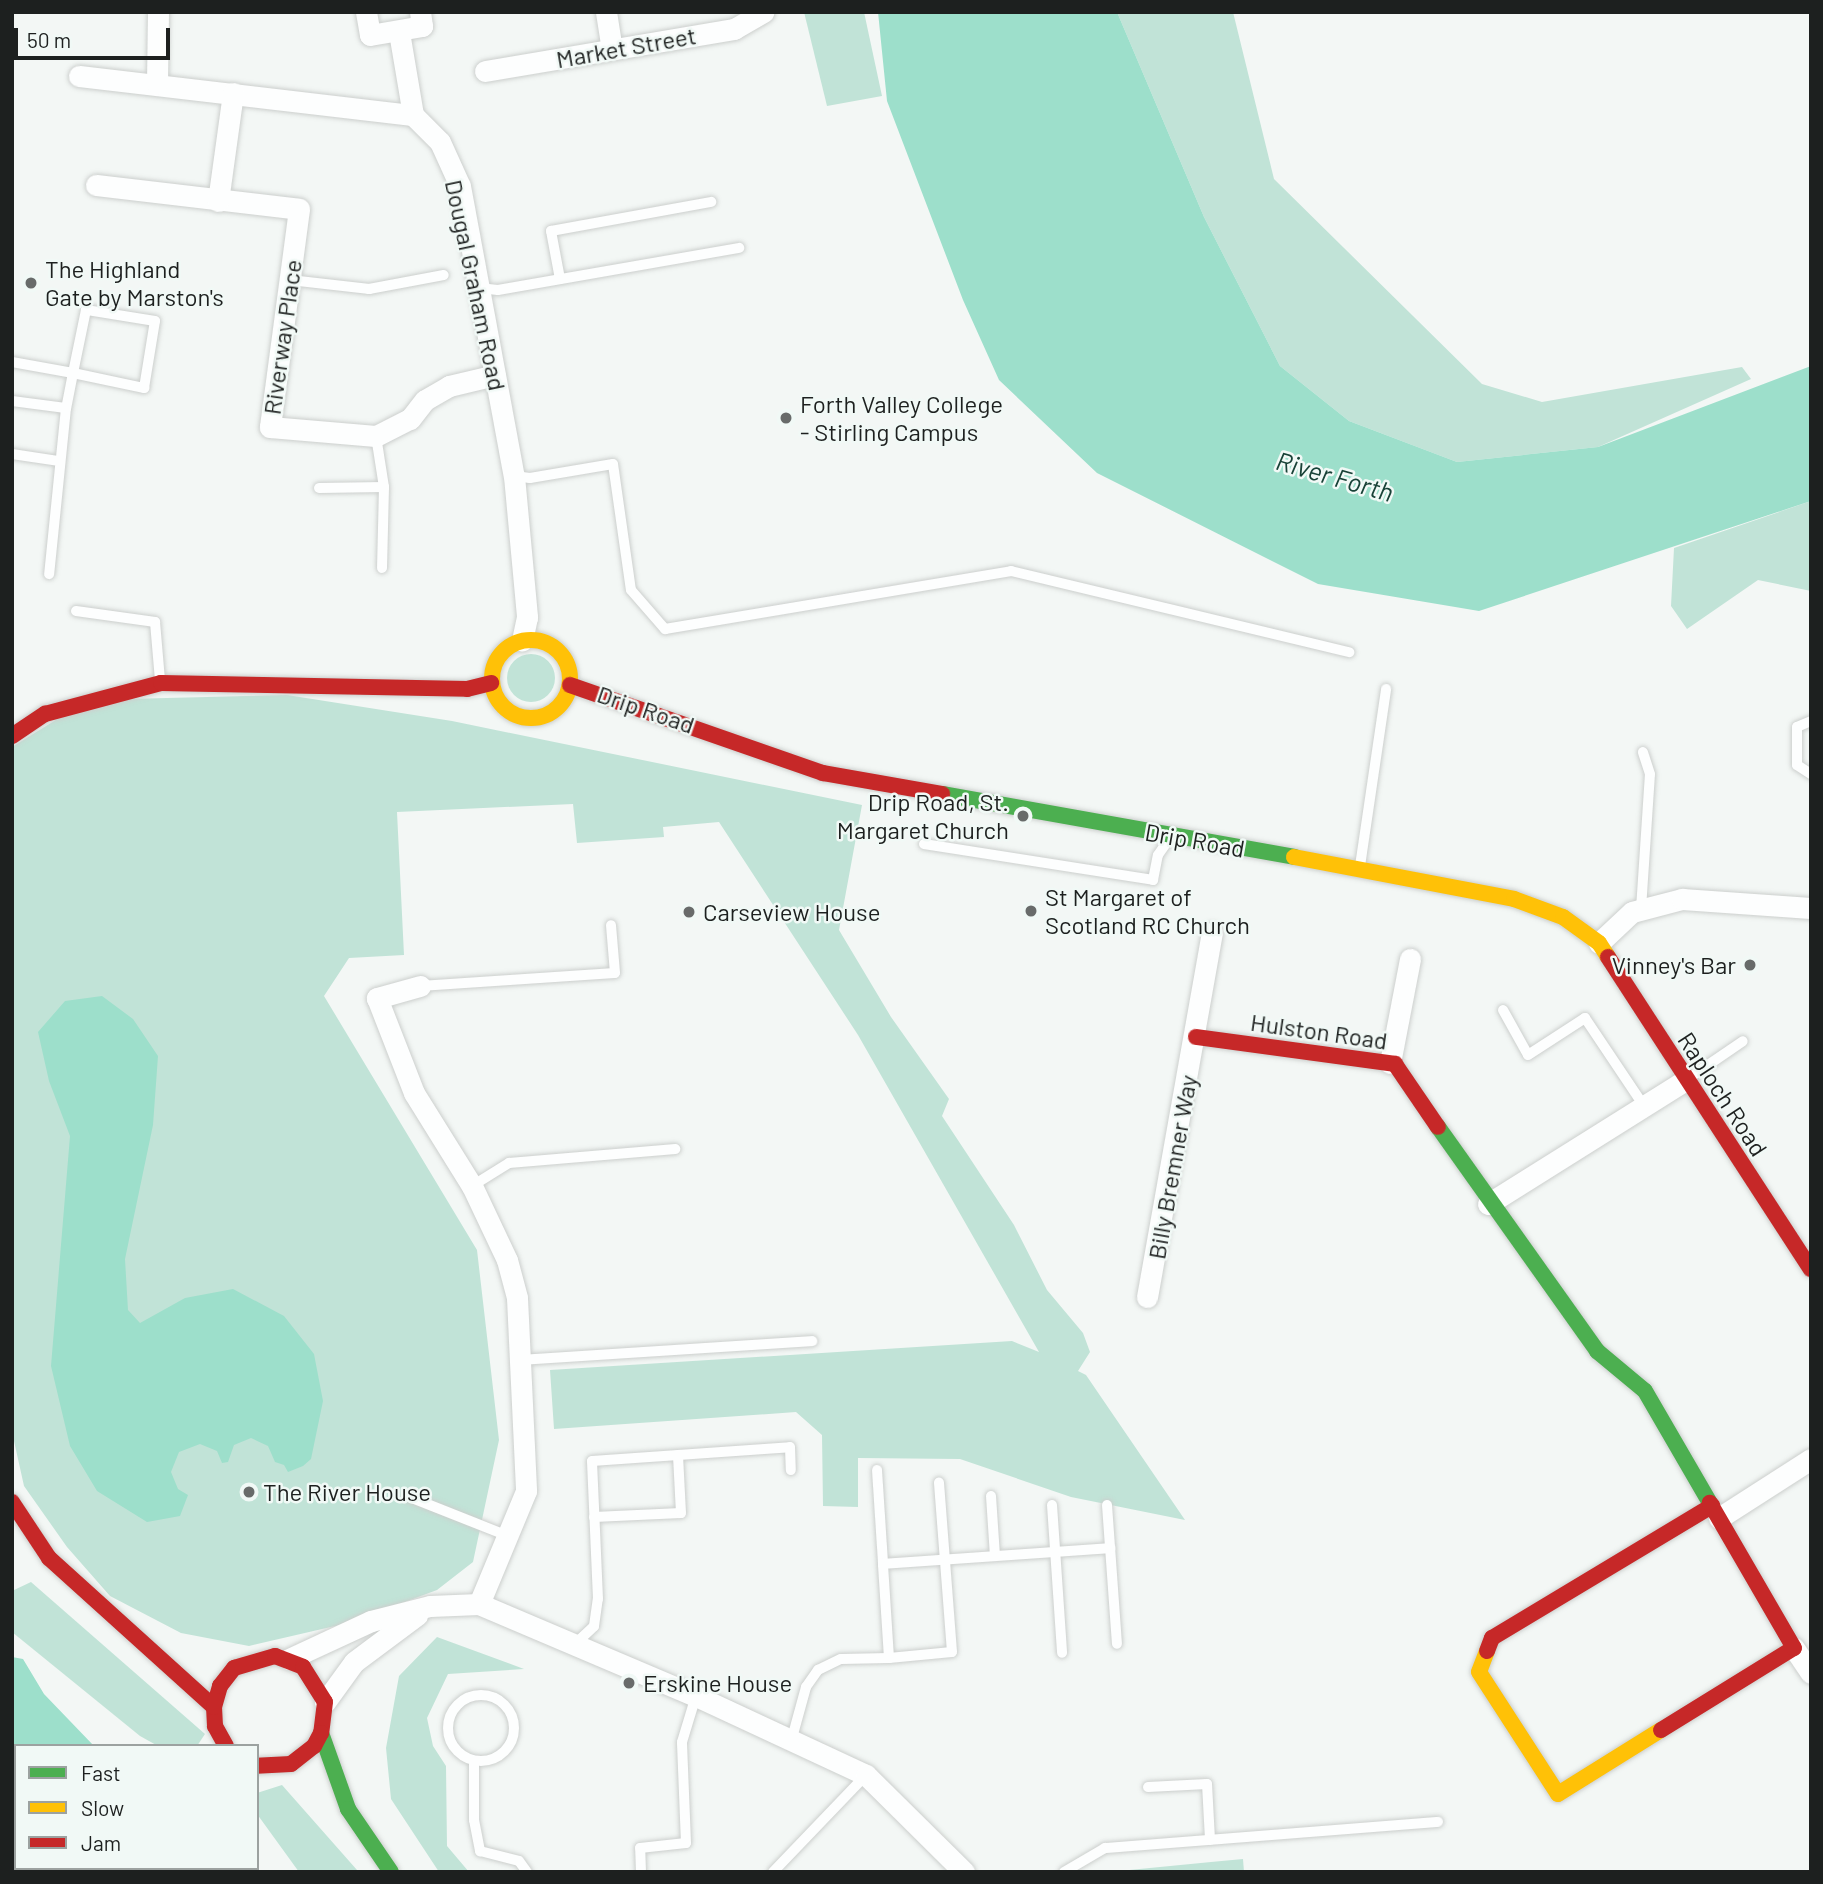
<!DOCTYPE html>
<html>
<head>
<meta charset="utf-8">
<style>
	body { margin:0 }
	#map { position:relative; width:1823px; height:1884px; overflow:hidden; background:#f3f7f5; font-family:Barlow,sans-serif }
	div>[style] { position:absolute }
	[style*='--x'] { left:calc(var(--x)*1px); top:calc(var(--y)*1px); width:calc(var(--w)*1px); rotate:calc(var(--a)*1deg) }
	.green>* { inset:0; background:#c1e3d7 }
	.round { border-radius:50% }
	.water>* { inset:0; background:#9ddfcb }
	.roads { filter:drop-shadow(0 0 2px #cccfcd) drop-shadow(0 0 2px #cccfcd) }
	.lane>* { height:10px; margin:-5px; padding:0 5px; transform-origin:5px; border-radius:5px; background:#fdfefe }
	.lane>.ring { margin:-5px; padding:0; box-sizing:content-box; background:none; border:10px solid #fdfefe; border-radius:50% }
	.street>* { height:21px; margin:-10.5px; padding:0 10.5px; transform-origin:10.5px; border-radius:10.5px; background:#fdfefe }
	.fast>* { height:16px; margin:-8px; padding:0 8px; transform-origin:8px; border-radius:8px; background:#4caf50 }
	.slow>* { height:16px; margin:-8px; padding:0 8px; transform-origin:8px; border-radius:8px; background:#ffc107 }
	.slow>.ring { margin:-8px; padding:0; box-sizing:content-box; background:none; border:16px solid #ffc107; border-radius:50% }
	.jam>* { height:16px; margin:-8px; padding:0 8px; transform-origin:8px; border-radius:8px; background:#c62828 }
	.dots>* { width:19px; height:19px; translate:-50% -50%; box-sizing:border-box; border:4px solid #f1f9f6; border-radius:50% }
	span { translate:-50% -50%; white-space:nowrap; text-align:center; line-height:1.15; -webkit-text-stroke:5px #f1f9f6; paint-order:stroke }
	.street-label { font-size:24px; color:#1d201f }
	.poi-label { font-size:24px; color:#1d201f }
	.left { translate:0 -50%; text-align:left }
	.right { translate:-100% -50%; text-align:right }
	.water-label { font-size:26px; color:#184237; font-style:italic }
	.frame { position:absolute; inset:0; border:14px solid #1d201f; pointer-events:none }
	.legend { position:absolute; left:14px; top:1744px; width:245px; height:126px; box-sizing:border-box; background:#f1f9f6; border:2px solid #9ca2a0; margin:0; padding:9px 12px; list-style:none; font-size:21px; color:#1d201f }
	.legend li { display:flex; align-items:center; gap:14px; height:35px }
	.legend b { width:35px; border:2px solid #9ca2a0 }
	.scale { position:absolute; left:14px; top:28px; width:156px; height:32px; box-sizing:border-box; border:4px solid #1d201f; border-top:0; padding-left:9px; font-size:21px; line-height:24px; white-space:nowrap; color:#1d201f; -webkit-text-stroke:5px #f1f9f6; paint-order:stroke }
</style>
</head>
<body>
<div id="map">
	<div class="green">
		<i style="clip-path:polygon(804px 12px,864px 12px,882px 96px,827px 106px)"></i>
		<i style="clip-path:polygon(1117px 12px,1233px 12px,1274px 179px,1482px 384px,1542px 402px,1742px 367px,1751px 379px,1598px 447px,1457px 462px,1349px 421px,1280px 366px,1204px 217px)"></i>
		<i style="clip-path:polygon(1811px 501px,1811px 591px,1758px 580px,1687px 629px,1671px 606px,1674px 548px)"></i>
		<i class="round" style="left:507px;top:654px;width:48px;height:48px"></i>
		<i style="clip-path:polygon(287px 695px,452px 721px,862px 805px,839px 930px,891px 1017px,949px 1099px,942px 1116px,1014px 1225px,1047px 1290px,1083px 1333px,1090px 1352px,1078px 1371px,1086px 1375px,1185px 1520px,1071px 1497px,960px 1459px,858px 1458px,858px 1507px,823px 1506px,822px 1435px,796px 1412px,554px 1429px,550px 1370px,1012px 1341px,1039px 1352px,858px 1035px,719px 822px,663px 827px,664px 837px,577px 843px,573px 804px,397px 812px,404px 955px,349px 958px,324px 996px,477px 1250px,499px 1440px,473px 1562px,437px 1590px,348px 1623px,249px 1646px,181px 1633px,110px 1596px,67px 1547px,24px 1486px,12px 1432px,12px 747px,59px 718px,127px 699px)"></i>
		<i style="clip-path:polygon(31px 1582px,205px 1734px,197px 1746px,158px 1746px,140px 1736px,12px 1632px,12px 1591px)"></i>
		<i style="clip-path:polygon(437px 1637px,524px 1669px,448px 1674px,427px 1718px,433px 1746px,446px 1766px,447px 1846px,469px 1872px,439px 1872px,391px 1799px,386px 1748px,399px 1676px)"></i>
		<i style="clip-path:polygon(282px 1785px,357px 1870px,359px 1872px,299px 1872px,257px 1814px,257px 1793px)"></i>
		<i style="clip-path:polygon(1243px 1859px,1244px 1872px,1109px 1872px,1211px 1862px)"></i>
	</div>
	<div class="water">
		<i style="clip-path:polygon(878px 12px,1117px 12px,1204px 217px,1280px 366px,1349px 421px,1457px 462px,1598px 447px,1811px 366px,1811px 501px,1479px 611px,1318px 584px,1097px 473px,999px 380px,963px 300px,887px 101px)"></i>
		<i style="clip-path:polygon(102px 996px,133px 1019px,158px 1056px,153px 1125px,125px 1259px,128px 1310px,140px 1323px,185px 1298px,233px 1289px,284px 1316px,314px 1354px,323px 1401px,311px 1459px,303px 1466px,288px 1472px,284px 1465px,275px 1462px,268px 1446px,251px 1438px,234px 1445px,228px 1462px,222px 1463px,217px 1451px,200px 1444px,179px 1452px,171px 1472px,178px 1489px,188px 1495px,180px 1516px,147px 1522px,97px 1491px,70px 1446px,51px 1366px,70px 1136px,49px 1081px,38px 1032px,65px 1001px)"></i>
		<i style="clip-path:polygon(12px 1657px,23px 1659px,44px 1694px,94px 1746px,16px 1746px,16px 1752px,12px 1750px)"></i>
	</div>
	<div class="roads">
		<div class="lane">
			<i style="--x:560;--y:279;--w:49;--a:-100.6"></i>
			<i style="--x:551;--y:231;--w:163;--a:-10.3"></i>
			<i style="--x:290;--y:280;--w:80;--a:6.5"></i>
			<i style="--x:369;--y:289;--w:76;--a:-10.6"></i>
			<i style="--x:479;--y:288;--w:19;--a:6"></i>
			<i style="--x:498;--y:290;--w:245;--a:-9.9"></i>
			<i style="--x:12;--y:362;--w:62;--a:10.2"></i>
			<i style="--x:73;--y:373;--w:73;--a:11.9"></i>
			<i style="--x:144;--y:388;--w:68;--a:-80.7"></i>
			<i style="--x:155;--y:321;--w:70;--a:-170.9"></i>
			<i style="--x:86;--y:310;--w:64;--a:101.7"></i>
			<i style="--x:73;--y:373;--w:36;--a:101"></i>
			<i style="--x:66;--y:408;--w:167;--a:95.8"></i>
			<i style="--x:12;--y:401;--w:54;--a:7.4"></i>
			<i style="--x:376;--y:436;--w:52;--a:81.1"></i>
			<i style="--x:384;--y:487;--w:81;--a:91.4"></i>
			<i style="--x:12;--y:454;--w:48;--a:8.5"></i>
			<i style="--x:514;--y:476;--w:16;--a:7"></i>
			<i style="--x:530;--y:478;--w:84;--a:-9.6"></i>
			<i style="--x:613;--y:464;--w:127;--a:81.9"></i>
			<i style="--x:631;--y:590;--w:52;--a:48.9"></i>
			<i style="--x:665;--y:629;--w:351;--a:-9.5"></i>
			<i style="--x:1011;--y:571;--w:348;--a:13.5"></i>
			<i style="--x:319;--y:488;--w:65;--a:-0.9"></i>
			<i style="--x:76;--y:611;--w:80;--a:7.9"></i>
			<i style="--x:155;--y:622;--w:58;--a:85.1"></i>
			<i style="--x:1811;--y:721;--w:15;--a:157"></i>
			<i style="--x:1797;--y:727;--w:38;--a:90"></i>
			<i style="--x:1797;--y:765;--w:17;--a:33"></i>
			<i style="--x:924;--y:844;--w:232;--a:8.9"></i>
			<i style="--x:1153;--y:880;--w:25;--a:-79"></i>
			<i style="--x:1158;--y:855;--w:19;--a:-55"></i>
			<i style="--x:1360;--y:866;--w:179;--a:-81.6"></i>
			<i style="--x:1641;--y:909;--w:135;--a:-86.2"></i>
			<i style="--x:1650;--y:774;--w:23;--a:-108"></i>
			<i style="--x:420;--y:986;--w:195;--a:-3.8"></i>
			<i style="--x:615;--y:973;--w:48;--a:-94.8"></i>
			<i style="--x:1503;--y:1010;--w:51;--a:60.9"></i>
			<i style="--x:1528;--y:1055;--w:68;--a:-33"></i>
			<i style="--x:1585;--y:1018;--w:106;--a:56.2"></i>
			<i style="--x:1689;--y:1078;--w:65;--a:-34.4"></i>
			<i style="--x:472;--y:1186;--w:44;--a:-31.9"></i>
			<i style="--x:509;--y:1163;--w:167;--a:-4.8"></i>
			<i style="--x:521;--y:1360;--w:292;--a:-3.7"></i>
			<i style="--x:877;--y:1470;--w:94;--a:86.3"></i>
			<i style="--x:407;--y:1496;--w:109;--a:21.6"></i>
			<i style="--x:991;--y:1496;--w:60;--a:86.2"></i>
			<i style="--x:1052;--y:1505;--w:148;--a:86.1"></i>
			<i style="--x:1107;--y:1505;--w:139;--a:85.9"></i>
			<i style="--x:594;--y:1517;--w:87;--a:-2.6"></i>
			<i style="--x:681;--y:1513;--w:58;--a:-93"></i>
			<i style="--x:575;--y:1644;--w:26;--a:-43"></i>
			<i style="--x:594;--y:1626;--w:27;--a:-82"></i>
			<i style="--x:598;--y:1599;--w:138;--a:-92.5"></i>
			<i style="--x:592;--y:1461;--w:198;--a:-4"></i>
			<i style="--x:790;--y:1447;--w:23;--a:88"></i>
			<i style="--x:889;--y:1658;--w:63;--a:-5.4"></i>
			<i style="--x:952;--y:1652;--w:170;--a:-94.4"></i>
			<i class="ring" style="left:448px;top:1695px;width:56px;height:56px"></i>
			<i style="--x:792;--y:1738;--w:53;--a:-74.6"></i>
			<i style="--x:806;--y:1687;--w:21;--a:-55"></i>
			<i style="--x:818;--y:1670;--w:25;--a:-26"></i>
			<i style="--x:841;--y:1659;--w:48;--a:-1.2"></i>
			<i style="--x:889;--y:1658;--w:94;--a:-93.7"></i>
			<i style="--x:883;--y:1564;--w:228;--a:-4"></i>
			<i style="--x:474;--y:1761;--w:59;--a:90"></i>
			<i style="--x:474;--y:1820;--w:32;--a:79"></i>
			<i style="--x:480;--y:1851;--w:40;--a:14.4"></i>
			<i style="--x:519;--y:1861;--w:14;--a:54"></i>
			<i style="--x:1148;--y:1787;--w:59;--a:-2.9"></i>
			<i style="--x:1207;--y:1784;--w:56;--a:86.9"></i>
			<i style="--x:641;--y:1872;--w:24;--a:-92"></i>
			<i style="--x:640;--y:1848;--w:46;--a:-6.2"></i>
			<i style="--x:686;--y:1843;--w:101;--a:-92.3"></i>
			<i style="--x:682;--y:1742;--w:48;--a:-73.1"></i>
			<i style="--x:773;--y:1872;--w:134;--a:-46.2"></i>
			<i style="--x:1064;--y:1872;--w:48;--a:-30.3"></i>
			<i style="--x:1105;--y:1848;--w:334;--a:-4.5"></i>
		</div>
		<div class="street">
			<i style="--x:366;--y:12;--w:23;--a:80"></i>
			<i style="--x:370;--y:35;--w:53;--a:-9.8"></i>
			<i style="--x:422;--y:26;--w:14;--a:-98"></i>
			<i style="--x:606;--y:12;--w:37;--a:81"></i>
			<i style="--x:399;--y:32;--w:84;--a:80.4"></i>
			<i style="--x:485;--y:71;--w:253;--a:-9.6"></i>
			<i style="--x:734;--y:29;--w:34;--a:-30"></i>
			<i style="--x:79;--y:76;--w:336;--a:6.7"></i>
			<i style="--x:413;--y:115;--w:38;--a:45"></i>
			<i style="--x:440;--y:142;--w:48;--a:65.6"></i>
			<i style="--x:460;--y:186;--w:295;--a:79.5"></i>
			<i style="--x:514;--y:476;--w:142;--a:84.7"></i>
			<i style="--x:527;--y:617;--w:24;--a:102"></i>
			<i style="--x:157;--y:83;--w:71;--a:-89.2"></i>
			<i style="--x:96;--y:185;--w:204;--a:6.7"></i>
			<i style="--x:299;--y:209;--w:220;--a:97.6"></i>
			<i style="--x:270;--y:427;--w:106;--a:4.9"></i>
			<i style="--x:376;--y:436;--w:38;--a:-27"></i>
			<i style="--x:410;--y:419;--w:24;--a:-52"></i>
			<i style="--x:425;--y:400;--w:28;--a:-30"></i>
			<i style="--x:449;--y:386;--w:47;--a:-13.4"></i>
			<i style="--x:218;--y:201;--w:109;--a:-82.1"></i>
			<i style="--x:1599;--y:943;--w:45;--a:-43.2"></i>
			<i style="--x:1632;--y:912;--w:52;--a:-14.6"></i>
			<i style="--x:1682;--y:899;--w:129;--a:4"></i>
			<i style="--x:420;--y:986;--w:45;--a:164.4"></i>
			<i style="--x:377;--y:998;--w:102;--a:68.7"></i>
			<i style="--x:414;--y:1093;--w:110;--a:58.1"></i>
			<i style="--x:472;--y:1186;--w:82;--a:64.7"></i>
			<i style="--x:507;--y:1260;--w:39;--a:75"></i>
			<i style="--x:517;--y:1298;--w:193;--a:87.3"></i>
			<i style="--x:526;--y:1491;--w:122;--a:112.6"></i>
			<i style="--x:1390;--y:1063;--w:106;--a:-79.1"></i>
			<i style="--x:1488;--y:1204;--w:234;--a:-32.1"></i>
			<i style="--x:1147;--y:1297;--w:370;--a:-79.9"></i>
			<i style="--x:1719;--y:1518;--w:109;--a:-32.7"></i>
			<i style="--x:1794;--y:1648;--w:30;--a:56"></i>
			<i style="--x:289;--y:1659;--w:90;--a:-24.9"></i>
			<i style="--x:371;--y:1621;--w:61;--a:-14.3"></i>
			<i style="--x:430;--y:1606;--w:49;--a:-2.3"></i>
			<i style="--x:479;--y:1604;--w:236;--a:23"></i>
			<i style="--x:696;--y:1696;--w:187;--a:24.9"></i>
			<i style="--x:866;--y:1775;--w:138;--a:44.7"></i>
			<i style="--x:325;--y:1702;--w:49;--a:-54.1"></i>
			<i style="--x:354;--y:1662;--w:79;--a:-36.7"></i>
			<i style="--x:12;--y:1833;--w:5;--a:37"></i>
		</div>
		<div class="fast">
			<i style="--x:942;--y:794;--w:358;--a:10.1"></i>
			<i style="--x:1438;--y:1127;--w:275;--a:54.6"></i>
			<i style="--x:1597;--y:1351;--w:62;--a:39.8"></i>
			<i style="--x:1645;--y:1391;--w:129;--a:59.9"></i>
			<i style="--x:321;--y:1733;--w:81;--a:70.4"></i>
			<i style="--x:348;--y:1809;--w:76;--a:55.7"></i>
		</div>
		<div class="slow">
			<i class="ring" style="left:492px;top:640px;width:62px;height:62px"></i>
			<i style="--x:1294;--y:857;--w:224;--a:10.8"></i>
			<i style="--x:1514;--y:899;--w:52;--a:20.2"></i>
			<i style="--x:1563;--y:917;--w:44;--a:35.8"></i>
			<i style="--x:1599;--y:943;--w:17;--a:57"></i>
			<i style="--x:1487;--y:1651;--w:22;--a:111"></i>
			<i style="--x:1479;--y:1672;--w:145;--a:57.1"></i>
			<i style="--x:1558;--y:1794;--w:121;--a:-31.9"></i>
		</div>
		<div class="jam">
			<i style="--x:570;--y:685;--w:268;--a:19.2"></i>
			<i style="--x:823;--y:773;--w:121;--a:10"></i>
			<i style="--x:12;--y:736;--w:40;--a:-34"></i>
			<i style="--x:45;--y:714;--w:120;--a:-15"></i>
			<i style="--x:161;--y:683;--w:306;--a:1.1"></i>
			<i style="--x:467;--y:689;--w:25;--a:-14"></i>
			<i style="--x:1608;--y:957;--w:372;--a:57"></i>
			<i style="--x:1196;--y:1037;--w:201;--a:7.7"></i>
			<i style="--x:1395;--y:1064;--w:76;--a:55.7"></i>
			<i style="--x:12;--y:1502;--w:67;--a:56.5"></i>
			<i style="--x:49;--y:1558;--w:222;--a:42.1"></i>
			<i style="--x:1487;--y:1651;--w:14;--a:-69"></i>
			<i style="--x:1492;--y:1638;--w:257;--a:-31"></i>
			<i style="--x:1661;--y:1730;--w:156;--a:-31.7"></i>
			<i style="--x:1794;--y:1648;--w:168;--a:-120.1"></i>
			<i style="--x:226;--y:1746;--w:23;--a:-119"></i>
			<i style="--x:215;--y:1726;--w:19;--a:-93"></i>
			<i style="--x:214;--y:1707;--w:22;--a:-74"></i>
			<i style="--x:220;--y:1686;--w:23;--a:-52"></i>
			<i style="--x:234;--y:1668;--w:43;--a:-16.3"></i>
			<i style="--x:275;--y:1656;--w:30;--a:21"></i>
			<i style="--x:303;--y:1667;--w:41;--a:57.8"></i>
			<i style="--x:325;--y:1702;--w:31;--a:97"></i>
			<i style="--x:321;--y:1733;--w:15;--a:118"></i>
			<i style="--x:314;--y:1746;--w:29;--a:142"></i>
			<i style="--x:291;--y:1764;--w:34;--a:177"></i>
		</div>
	</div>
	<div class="dots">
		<i style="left:31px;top:283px;background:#686b6a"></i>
		<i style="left:786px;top:418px;background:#686b6a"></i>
		<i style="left:1023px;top:816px;background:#686b6a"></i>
		<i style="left:1031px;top:911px;background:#686b6a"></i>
		<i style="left:689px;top:912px;background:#686b6a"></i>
		<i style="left:1750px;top:965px;background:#686b6a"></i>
		<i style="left:249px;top:1492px;background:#686b6a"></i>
		<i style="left:629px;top:1683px;background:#686b6a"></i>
	</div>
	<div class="street-label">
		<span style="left:626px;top:47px;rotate:-10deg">Market Street</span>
		<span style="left:476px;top:285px;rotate:78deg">Dougal Graham Road</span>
		<span style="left:282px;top:337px;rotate:-82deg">Riverway Place</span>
		<span style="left:646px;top:709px;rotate:19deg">Drip Road</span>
		<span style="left:1195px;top:840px;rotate:10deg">Drip Road</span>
		<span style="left:1319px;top:1031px;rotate:8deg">Hulston Road</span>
		<span style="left:1723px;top:1094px;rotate:57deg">Raploch Road</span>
		<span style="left:1172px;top:1167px;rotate:-80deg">Billy Bremner Way</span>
	</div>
	<div class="poi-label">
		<span class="left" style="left:45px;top:283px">The Highland<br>Gate by Marston's</span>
		<span class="left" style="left:800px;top:418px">Forth Valley College<br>- Stirling Campus</span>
		<span class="right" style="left:1009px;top:816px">Drip Road, St.<br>Margaret Church</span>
		<span class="left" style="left:1045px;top:911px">St Margaret of<br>Scotland RC Church</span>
		<span class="left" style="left:703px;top:912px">Carseview House</span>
		<span class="right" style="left:1736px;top:965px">Vinney's Bar</span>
		<span class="left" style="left:263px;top:1492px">The River House</span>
		<span class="left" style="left:643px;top:1683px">Erskine House</span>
	</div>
	<div class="water-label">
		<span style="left:1335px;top:476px;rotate:16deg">River Forth</span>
	</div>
	<div class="frame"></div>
	<ul class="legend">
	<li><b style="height:9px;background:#4caf50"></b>Fast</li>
	<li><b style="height:9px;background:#ffc107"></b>Slow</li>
	<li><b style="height:9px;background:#c62828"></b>Jam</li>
	</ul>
	<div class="scale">50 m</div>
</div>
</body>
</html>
